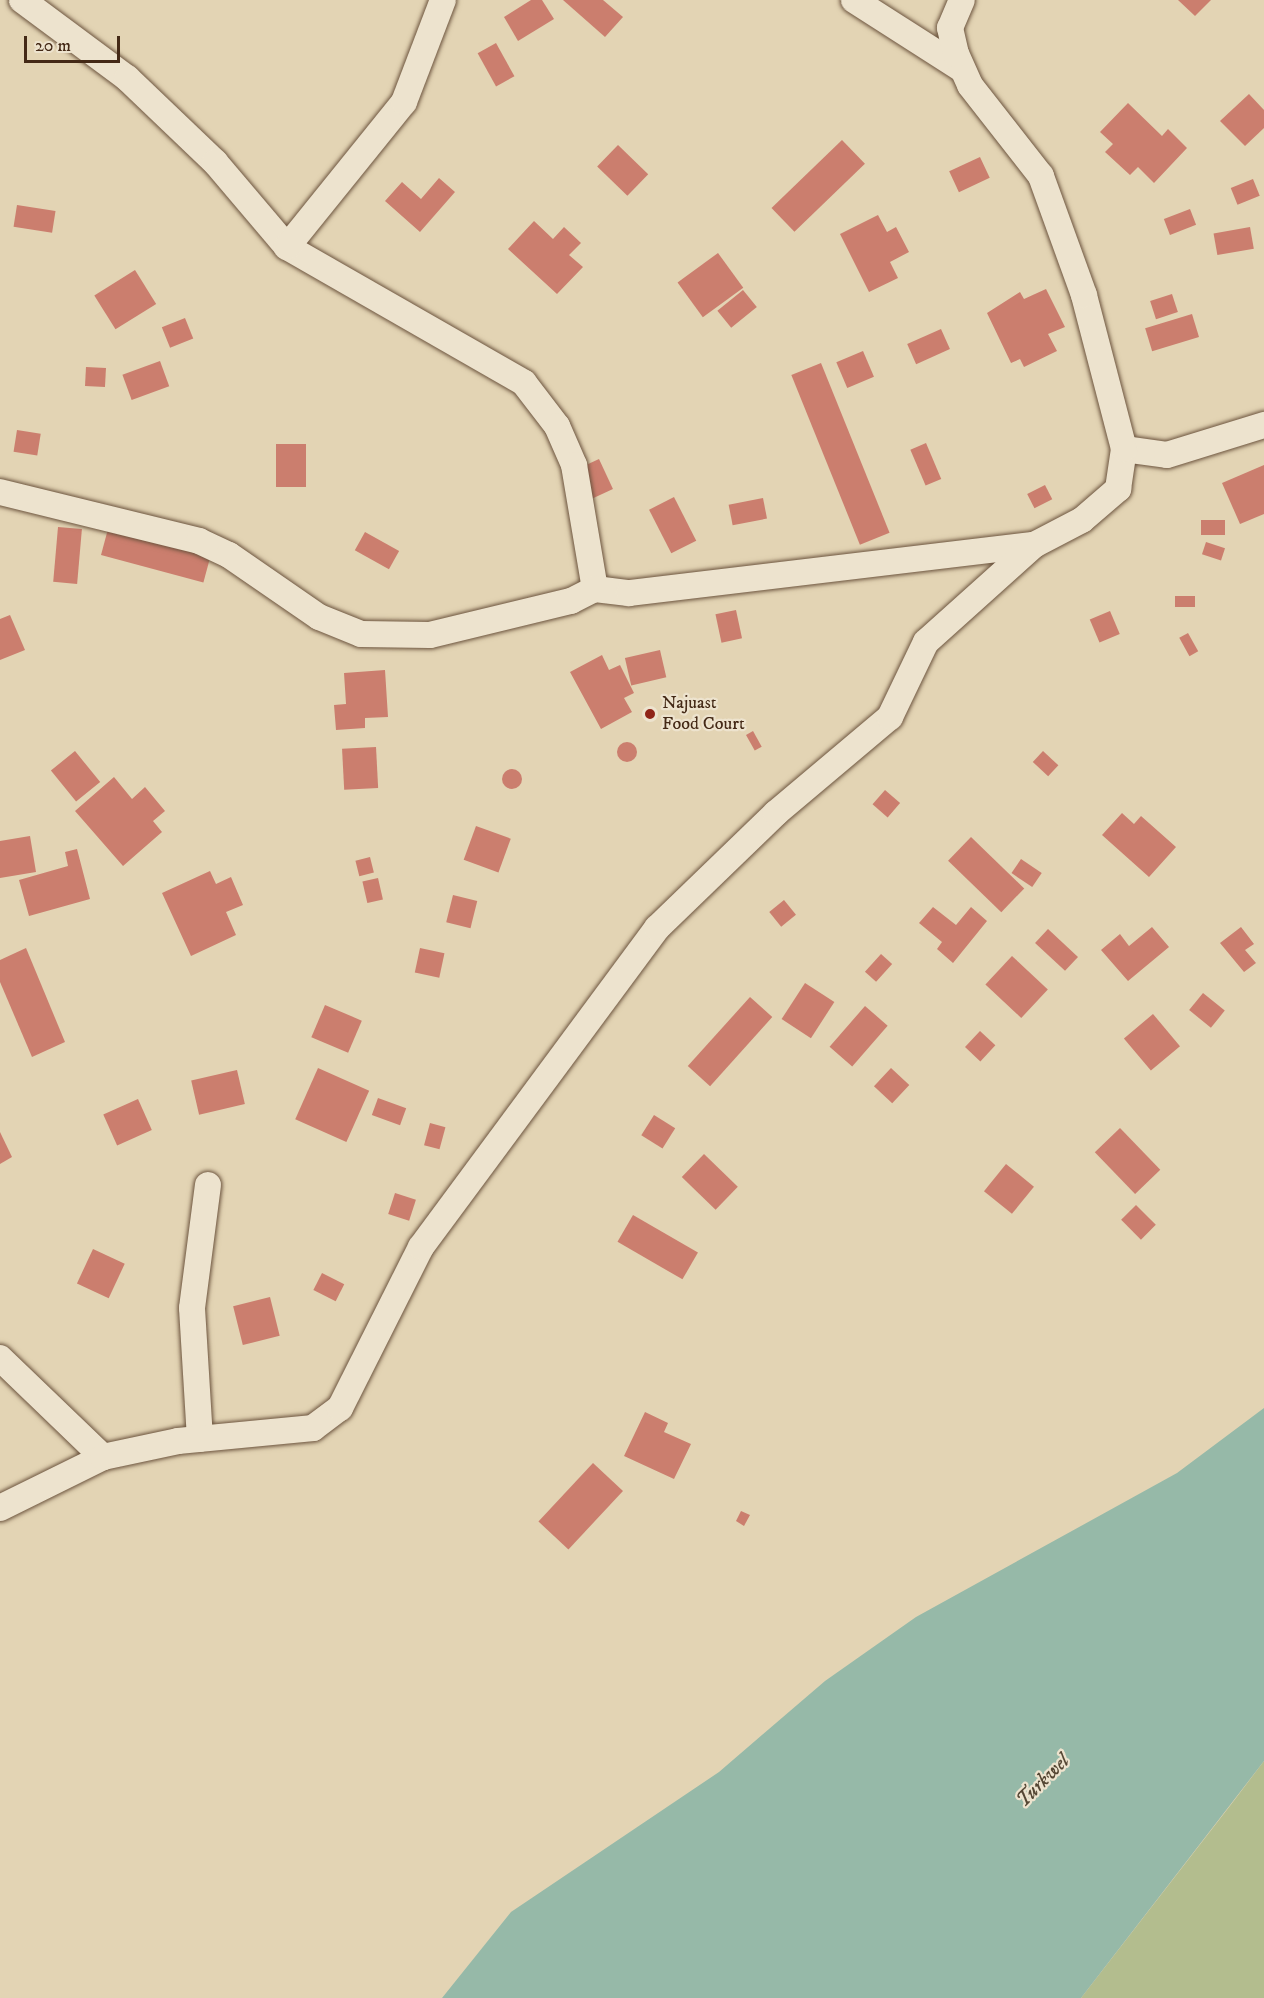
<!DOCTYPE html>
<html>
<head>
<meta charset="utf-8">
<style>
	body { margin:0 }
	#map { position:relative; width:1264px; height:1998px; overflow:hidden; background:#e3d4b4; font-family:"IM FELL DW Pica",serif }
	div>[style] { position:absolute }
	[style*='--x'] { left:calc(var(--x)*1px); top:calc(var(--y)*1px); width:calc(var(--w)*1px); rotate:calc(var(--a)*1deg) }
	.green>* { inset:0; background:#b3bd8e }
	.water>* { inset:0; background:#96b9a8 }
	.building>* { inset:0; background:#cb7e6e; transform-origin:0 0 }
	.round { border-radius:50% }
	.roads { filter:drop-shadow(0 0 2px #6c543e) drop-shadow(0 0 2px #6c543e) }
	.street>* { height:26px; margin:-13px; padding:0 13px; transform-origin:13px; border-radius:13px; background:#ede3ce }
	.dots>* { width:16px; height:16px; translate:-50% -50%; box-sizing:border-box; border:3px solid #ede3ce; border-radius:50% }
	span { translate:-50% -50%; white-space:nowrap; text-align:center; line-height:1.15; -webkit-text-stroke:4.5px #ede3ce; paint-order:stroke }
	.poi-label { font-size:18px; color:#442916 }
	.left { translate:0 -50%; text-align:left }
	.water-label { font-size:20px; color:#544633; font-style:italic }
	.scale { position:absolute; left:24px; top:36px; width:96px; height:27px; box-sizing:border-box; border:3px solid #442916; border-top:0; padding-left:8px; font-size:18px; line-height:21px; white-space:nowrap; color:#442916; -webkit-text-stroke:4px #ede3ce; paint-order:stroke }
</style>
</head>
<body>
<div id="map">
	<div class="green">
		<i style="clip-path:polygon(1264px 1761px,1264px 1998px,1081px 1998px,1233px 1802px)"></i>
	</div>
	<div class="water">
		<i style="clip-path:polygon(1264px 1408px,1264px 1761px,1081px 1998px,442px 1998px,511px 1912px,719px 1772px,825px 1681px,916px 1617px,1177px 1473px)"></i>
	</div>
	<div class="building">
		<i style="clip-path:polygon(531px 0,542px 0,554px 19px,518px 41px,504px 17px)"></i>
		<i style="clip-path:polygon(563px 0,603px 0,623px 17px,605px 37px)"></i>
		<i style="clip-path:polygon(1178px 0,1211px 0,1195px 16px)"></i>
		<i style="left:496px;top:43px;width:38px;height:21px;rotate:61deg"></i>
		<i style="clip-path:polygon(1249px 94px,1264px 110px,1264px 128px,1245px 146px,1220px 121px)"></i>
		<i style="clip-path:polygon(1128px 103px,1162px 136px,1168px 129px,1187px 148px,1154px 183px,1138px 167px,1130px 175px,1105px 152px,1113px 144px,1100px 132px)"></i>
		<i style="left:842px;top:140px;width:33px;height:98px;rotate:46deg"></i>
		<i style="left:618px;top:145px;width:42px;height:30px;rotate:44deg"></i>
		<i style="left:980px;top:157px;width:23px;height:34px;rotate:65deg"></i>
		<i style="clip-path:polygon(439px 178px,455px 192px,420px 232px,385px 201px,402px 182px,421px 199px)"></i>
		<i style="left:1253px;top:179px;width:18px;height:24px;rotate:68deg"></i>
		<i style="left:17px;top:205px;width:39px;height:22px;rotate:9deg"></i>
		<i style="left:1190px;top:209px;width:17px;height:28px;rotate:69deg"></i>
		<i style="clip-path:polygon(878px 215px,887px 232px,896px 227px,909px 252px,890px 262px,898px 278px,869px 292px,840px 234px)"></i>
		<i style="clip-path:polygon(534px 221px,553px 239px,564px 227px,581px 243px,569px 255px,583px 267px,557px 294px,508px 249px)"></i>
		<i style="left:1250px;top:227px;width:22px;height:37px;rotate:80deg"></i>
		<i style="left:718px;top:253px;width:43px;height:50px;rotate:54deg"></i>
		<i style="left:135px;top:270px;width:40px;height:48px;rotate:58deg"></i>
		<i style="clip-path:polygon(1046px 289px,1065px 327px,1048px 334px,1057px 351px,1024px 367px,1020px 359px,1011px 363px,987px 313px,1020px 292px,1024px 299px)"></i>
		<i style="left:743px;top:290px;width:22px;height:33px;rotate:51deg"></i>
		<i style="left:1172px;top:294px;width:19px;height:23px;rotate:72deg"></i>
		<i style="left:1192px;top:314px;width:24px;height:49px;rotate:73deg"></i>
		<i style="left:185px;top:318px;width:22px;height:25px;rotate:68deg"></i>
		<i style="left:941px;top:329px;width:22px;height:37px;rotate:66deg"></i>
		<i style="left:863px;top:351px;width:28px;height:29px;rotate:67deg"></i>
		<i style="left:160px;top:361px;width:27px;height:40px;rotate:70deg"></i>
		<i style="left:821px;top:363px;width:183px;height:32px;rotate:68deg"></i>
		<i style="left:86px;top:367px;width:20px;height:19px;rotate:3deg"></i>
		<i style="left:17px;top:430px;width:24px;height:22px;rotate:9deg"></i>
		<i style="left:926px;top:443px;width:39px;height:17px;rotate:67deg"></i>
		<i style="left:276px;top:444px;width:30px;height:43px"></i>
		<i style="left:599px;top:459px;width:33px;height:22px;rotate:65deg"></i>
		<i style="clip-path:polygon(1264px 465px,1264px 514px,1240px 524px,1222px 483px)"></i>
		<i style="left:1045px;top:485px;width:16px;height:20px;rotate:63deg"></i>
		<i style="left:674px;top:497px;width:49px;height:28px;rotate:63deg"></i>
		<i style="left:763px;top:498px;width:21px;height:35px;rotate:79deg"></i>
		<i style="left:1201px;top:520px;width:24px;height:15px"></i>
		<i style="left:58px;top:527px;width:24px;height:55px;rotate:5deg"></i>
		<i style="left:108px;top:529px;width:106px;height:27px;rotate:15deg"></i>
		<i style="left:365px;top:532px;width:39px;height:21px;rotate:29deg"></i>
		<i style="left:1206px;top:542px;width:20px;height:13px;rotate:18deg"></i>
		<i style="left:1175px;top:596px;width:20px;height:11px"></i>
		<i style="left:736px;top:610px;width:29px;height:21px;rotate:78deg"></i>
		<i style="left:1110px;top:611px;width:25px;height:22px;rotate:67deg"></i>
		<i style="clip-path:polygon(10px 615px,25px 650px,0 660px,0 619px)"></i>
		<i style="left:1188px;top:633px;width:21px;height:10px;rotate:61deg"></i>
		<i style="left:660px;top:650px;width:28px;height:36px;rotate:77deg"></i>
		<i style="clip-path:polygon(602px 655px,609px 670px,620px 665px,634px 693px,624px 698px,632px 712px,601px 729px,570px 672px)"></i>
		<i style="clip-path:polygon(385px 670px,388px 717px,365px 718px,365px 728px,336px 730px,334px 705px,346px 704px,344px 673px)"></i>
		<i style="left:753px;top:731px;width:18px;height:8px;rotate:61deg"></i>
		<i class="round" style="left:617px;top:742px;width:20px;height:20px"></i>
		<i style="left:376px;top:747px;width:41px;height:34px;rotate:87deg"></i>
		<i style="left:75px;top:751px;width:40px;height:31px;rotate:51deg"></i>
		<i style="left:1043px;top:751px;width:21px;height:15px;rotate:43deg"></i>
		<i class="round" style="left:502px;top:769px;width:20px;height:20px"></i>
		<i style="clip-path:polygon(114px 777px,132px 799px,145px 787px,165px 811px,153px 821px,162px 832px,123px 866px,75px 811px)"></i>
		<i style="left:885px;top:790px;width:20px;height:19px;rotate:41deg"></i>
		<i style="clip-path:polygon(1122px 813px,1134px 824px,1141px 816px,1176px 847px,1149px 877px,1102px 835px)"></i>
		<i style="left:476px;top:826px;width:37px;height:36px;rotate:20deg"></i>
		<i style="clip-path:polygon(30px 836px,36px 872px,0 878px,0 841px)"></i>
		<i style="left:971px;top:837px;width:74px;height:33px;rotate:44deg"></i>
		<i style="clip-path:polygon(77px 849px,90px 899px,29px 916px,19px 880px,68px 866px,65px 852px)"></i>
		<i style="left:370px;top:857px;width:16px;height:15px;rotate:76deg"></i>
		<i style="left:1021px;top:859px;width:25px;height:17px;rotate:34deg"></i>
		<i style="clip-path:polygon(210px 871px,216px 884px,231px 877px,243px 905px,226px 912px,236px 935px,191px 956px,162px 893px)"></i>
		<i style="left:378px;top:878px;width:22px;height:16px;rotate:77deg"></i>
		<i style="left:453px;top:895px;width:25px;height:28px;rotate:14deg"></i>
		<i style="left:784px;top:900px;width:19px;height:19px;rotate:51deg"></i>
		<i style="clip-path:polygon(933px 907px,956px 925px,971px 907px,987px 921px,953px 963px,937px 949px,942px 942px,919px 923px)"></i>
		<i style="clip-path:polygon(1152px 927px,1169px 947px,1128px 981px,1101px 950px,1120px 934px,1129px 946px)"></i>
		<i style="clip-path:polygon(1241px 927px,1254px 944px,1245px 950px,1256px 963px,1244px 972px,1220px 943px)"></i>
		<i style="left:1048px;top:929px;width:41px;height:19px;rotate:43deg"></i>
		<i style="clip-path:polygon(26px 948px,65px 1042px,32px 1057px,0 982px,0 960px)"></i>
		<i style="left:420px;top:948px;width:25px;height:25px;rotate:12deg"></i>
		<i style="left:881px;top:954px;width:15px;height:24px;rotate:42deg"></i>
		<i style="left:1012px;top:956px;width:49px;height:39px;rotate:43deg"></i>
		<i style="left:805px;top:983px;width:35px;height:43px;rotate:33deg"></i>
		<i style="left:1203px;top:993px;width:28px;height:22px;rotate:39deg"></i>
		<i style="left:750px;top:997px;width:30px;height:93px;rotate:42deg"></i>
		<i style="left:325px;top:1005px;width:40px;height:35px;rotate:23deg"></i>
		<i style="left:865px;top:1006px;width:30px;height:54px;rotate:41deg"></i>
		<i style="left:1153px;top:1014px;width:42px;height:38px;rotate:50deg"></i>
		<i style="left:980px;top:1031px;width:21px;height:22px;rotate:43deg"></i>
		<i style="left:318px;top:1068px;width:56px;height:56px;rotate:24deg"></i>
		<i style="left:891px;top:1068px;width:25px;height:25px;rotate:43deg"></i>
		<i style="left:237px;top:1070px;width:35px;height:47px;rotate:77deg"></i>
		<i style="left:378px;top:1098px;width:30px;height:18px;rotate:20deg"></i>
		<i style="left:138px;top:1099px;width:34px;height:38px;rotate:66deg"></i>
		<i style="left:654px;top:1115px;width:25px;height:24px;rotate:32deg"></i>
		<i style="left:430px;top:1123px;width:16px;height:23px;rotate:15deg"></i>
		<i style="left:1120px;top:1128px;width:58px;height:35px;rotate:46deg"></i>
		<i style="clip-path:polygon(0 1132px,12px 1157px,0 1164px)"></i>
		<i style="left:704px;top:1154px;width:47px;height:32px;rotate:44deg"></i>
		<i style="left:1006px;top:1164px;width:36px;height:35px;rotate:39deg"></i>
		<i style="left:395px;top:1193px;width:22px;height:22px;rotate:18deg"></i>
		<i style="left:1136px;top:1205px;width:28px;height:21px;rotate:45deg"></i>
		<i style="left:633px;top:1215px;width:75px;height:31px;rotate:30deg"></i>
		<i style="left:93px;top:1249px;width:35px;height:38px;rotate:25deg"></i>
		<i style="left:322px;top:1273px;width:25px;height:19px;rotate:27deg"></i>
		<i style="left:270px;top:1297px;width:40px;height:38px;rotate:76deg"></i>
		<i style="clip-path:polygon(645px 1412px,668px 1423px,664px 1432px,691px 1444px,674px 1479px,624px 1456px)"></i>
		<i style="left:593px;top:1463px;width:41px;height:80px;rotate:43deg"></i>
		<i style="clip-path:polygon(741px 1511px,750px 1515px,744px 1526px,736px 1521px)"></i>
	</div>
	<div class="roads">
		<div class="street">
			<i style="--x:22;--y:0;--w:131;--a:36.6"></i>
			<i style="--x:127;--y:78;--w:122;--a:43.7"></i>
			<i style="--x:215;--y:162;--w:111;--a:49.7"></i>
			<i style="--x:287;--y:247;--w:273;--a:29.8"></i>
			<i style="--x:524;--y:383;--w:54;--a:52.5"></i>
			<i style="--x:557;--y:426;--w:43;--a:66.4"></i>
			<i style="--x:574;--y:465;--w:126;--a:80.4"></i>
			<i style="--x:854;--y:0;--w:128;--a:32.6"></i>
			<i style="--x:287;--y:247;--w:186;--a:-51.1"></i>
			<i style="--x:404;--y:102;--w:109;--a:-69.1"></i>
			<i style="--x:1124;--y:449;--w:43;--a:7.9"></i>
			<i style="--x:1167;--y:455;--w:102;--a:-17.2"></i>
			<i style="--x:0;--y:492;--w:205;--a:13.8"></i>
			<i style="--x:199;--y:541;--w:33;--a:25"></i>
			<i style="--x:229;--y:555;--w:109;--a:34.6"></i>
			<i style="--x:319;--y:617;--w:45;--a:22"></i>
			<i style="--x:361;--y:634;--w:69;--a:0.8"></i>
			<i style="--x:430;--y:635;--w:145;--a:-13.6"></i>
			<i style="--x:571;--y:601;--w:27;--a:-27"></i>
			<i style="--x:595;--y:589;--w:34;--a:7"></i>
			<i style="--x:629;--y:593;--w:408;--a:-6.8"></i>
			<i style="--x:0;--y:1358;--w:143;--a:43.9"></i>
			<i style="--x:200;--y:1439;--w:131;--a:-93.5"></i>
			<i style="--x:192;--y:1308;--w:124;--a:-82.6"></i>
			<i style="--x:0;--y:1508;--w:115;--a:-26.3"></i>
			<i style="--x:103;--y:1457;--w:77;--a:-12"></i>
			<i style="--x:178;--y:1441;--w:136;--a:-5.5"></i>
			<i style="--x:313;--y:1428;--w:34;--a:-37"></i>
			<i style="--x:340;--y:1408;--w:180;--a:-63.3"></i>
			<i style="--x:421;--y:1247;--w:397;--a:-53.5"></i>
			<i style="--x:657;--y:928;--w:165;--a:-44"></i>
			<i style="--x:776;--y:813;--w:149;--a:-40.1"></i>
			<i style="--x:890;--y:717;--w:83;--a:-64.4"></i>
			<i style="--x:926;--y:642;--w:145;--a:-41.9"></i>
			<i style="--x:1034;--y:545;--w:54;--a:-27.5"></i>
			<i style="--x:1082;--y:520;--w:48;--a:-40.7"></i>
			<i style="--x:1118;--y:489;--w:40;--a:-81.5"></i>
			<i style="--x:1124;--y:449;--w:159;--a:-104.6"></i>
			<i style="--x:1084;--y:295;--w:127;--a:-109.9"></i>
			<i style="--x:1041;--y:176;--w:115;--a:-128"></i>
			<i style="--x:970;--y:85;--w:34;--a:-114"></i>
			<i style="--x:956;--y:54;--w:27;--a:-103"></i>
			<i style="--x:950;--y:28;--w:30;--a:-67"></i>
		</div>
	</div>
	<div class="dots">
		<i style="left:650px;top:714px;background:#8f2418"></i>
	</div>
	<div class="poi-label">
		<span class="left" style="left:662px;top:714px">Najuast<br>Food Court</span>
	</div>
	<div class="water-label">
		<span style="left:1043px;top:1781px;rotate:-45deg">Turkwel</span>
	</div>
	<div class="scale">20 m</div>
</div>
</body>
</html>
